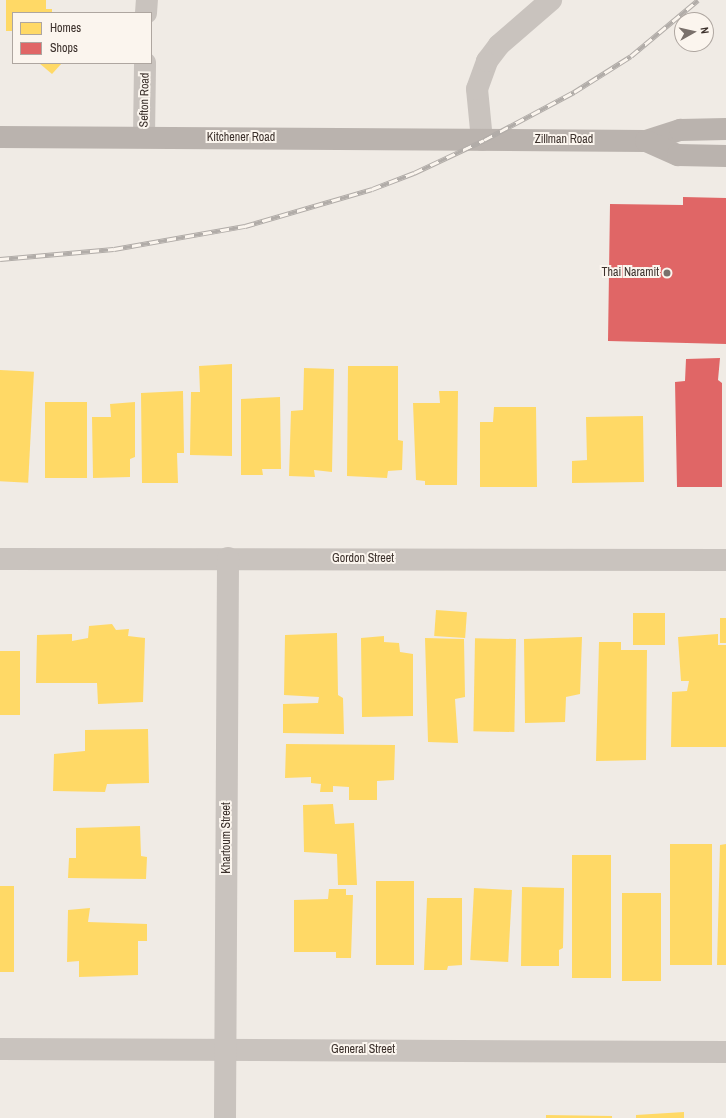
<!DOCTYPE html>
<html>
<head>
<meta charset="utf-8">
<style>
	body { margin:0 }
	#map { position:relative; width:726px; height:1118px; overflow:hidden; background:#f0ebe5; font-family:"Archivo Narrow",sans-serif }
	div>[style] { position:absolute }
	[style*='--x'] { left:calc(var(--x)*1px); top:calc(var(--y)*1px); width:calc(var(--w)*1px); rotate:calc(var(--a)*1deg) }
	.homes>* { inset:0; background:#ffd966; transform-origin:0 0 }
	.shops>* { inset:0; background:#e06666 }
	.minor>* { height:22px; margin:-11px; padding:0 11px; transform-origin:11px; border-radius:11px; background:#c9c3be }
	.secondary>* { height:22px; margin:-11px; padding:0 11px; transform-origin:11px; border-radius:11px; background:#bab3ae }
	.rail>* { height:4.5px; margin-top:-2.25px; transform-origin:0; background:repeating-linear-gradient(90deg,#fbf5ee 0 9px,#b1aca8 0 18px); box-sizing:border-box; border-block:1px solid #b1aca8 }
	.dots>* { width:11px; height:11px; translate:-50% -50%; box-sizing:border-box; border:2px solid #fbf5ee; border-radius:50% }
	span { translate:-50% -50%; white-space:nowrap; text-align:center; line-height:1.15; -webkit-text-stroke:4px #fbf5ee; paint-order:stroke }
	.street-label { font-size:12px; color:#3b302b }
	.poi-label { font-size:12px; color:#3b302b }
	.right { translate:-100% -50%; text-align:right }
	.legend { position:absolute; left:12px; top:12px; width:140px; height:52px; box-sizing:border-box; background:#fbf5ee; border:1px solid #aea6a0; margin:0; padding:5px 7px; list-style:none; font-size:12px; color:#3b302b }
	.legend li { display:flex; align-items:center; gap:8px; height:20px }
	.legend b { width:20px; border:1px solid #aea6a0 }
	.north { position:absolute; left:674px; top:12px; width:40px; height:40px; box-sizing:border-box; background:#fbf5ee; border:1px solid #aea6a0; border-radius:50%; rotate:82deg; font-size:11px; font-weight:700; line-height:16px; text-align:center; color:#3b302b }
	.north::after { content:''; display:block; margin:auto; width:14px; height:18px; background:#7a716c; clip-path:polygon(50% 0,100% 100%,50% 72%,0 100%) }
</style>
</head>
<body>
<div id="map">
	<div class="homes">
		<i style="clip-path:polygon(6px 0,46px 0,46px 9px,52px 9px,52px 13px,13px 13px,13px 31px,6px 31px)"></i>
		<i style="clip-path:polygon(39px 63px,62px 63px,52px 74px)"></i>
		<i style="clip-path:polygon(232px 364px,232px 456px,190px 455px,191px 392px,200px 392px,199px 366px)"></i>
		<i style="clip-path:polygon(348px 366px,398px 366px,398px 440px,403px 441px,402px 470px,388px 471px,387px 478px,347px 476px)"></i>
		<i style="clip-path:polygon(304px 368px,334px 369px,332px 472px,314px 470px,315px 477px,289px 476px,291px 411px,303px 410px)"></i>
		<i style="left:0;top:370px;width:34px;height:111px;rotate:3deg"></i>
		<i style="clip-path:polygon(183px 391px,184px 453px,177px 453px,178px 483px,142px 483px,141px 393px)"></i>
		<i style="clip-path:polygon(439px 391px,458px 391px,457px 485px,425px 485px,425px 481px,416px 480px,413px 403px,440px 403px)"></i>
		<i style="clip-path:polygon(280px 397px,281px 469px,262px 469px,263px 475px,241px 475px,241px 399px)"></i>
		<i style="left:87px;top:402px;width:76px;height:42px;rotate:90deg"></i>
		<i style="clip-path:polygon(135px 402px,135px 457px,130px 459px,130px 477px,93px 478px,92px 417px,111px 417px,110px 404px)"></i>
		<i style="clip-path:polygon(494px 407px,536px 407px,537px 487px,480px 487px,480px 422px,493px 422px)"></i>
		<i style="clip-path:polygon(643px 416px,644px 482px,572px 483px,572px 461px,587px 460px,586px 417px)"></i>
		<i style="left:436px;top:610px;width:31px;height:26px;rotate:4deg"></i>
		<i style="left:665px;top:613px;width:32px;height:32px;rotate:90deg"></i>
		<i style="left:720px;top:618px;width:6px;height:25px"></i>
		<i style="clip-path:polygon(112px 624px,116px 630px,129px 629px,128px 636px,145px 638px,143px 702px,98px 704px,97px 683px,36px 683px,37px 635px,72px 634px,72px 641px,88px 638px,89px 626px)"></i>
		<i style="clip-path:polygon(337px 633px,338px 695px,343px 698px,344px 734px,283px 733px,283px 704px,318px 703px,319px 697px,284px 695px,285px 635px)"></i>
		<i style="clip-path:polygon(718px 634px,718px 645px,726px 645px,726px 747px,671px 747px,672px 692px,687px 691px,689px 681px,681px 681px,678px 637px)"></i>
		<i style="clip-path:polygon(384px 636px,384px 642px,399px 643px,400px 652px,413px 654px,413px 716px,362px 717px,361px 638px)"></i>
		<i style="clip-path:polygon(582px 637px,580px 694px,566px 697px,565px 722px,525px 723px,524px 639px)"></i>
		<i style="clip-path:polygon(425px 638px,464px 639px,465px 697px,455px 699px,458px 743px,428px 742px)"></i>
		<i style="left:516px;top:639px;width:93px;height:41px;rotate:91deg"></i>
		<i style="clip-path:polygon(599px 642px,621px 642px,621px 650px,647px 650px,646px 760px,596px 761px)"></i>
		<i style="left:0;top:651px;width:20px;height:64px"></i>
		<i style="clip-path:polygon(148px 729px,149px 783px,107px 784px,105px 792px,53px 791px,54px 754px,85px 751px,85px 730px)"></i>
		<i style="clip-path:polygon(286px 744px,395px 745px,394px 780px,377px 781px,377px 800px,349px 800px,349px 787px,333px 786px,333px 792px,320px 792px,321px 784px,311px 783px,311px 777px,285px 778px)"></i>
		<i style="clip-path:polygon(333px 804px,335px 824px,354px 823px,357px 885px,338px 885px,337px 854px,304px 852px,303px 805px)"></i>
		<i style="clip-path:polygon(140px 826px,141px 856px,147px 857px,146px 879px,68px 878px,69px 858px,76px 858px,76px 828px)"></i>
		<i style="left:712px;top:844px;width:121px;height:42px;rotate:90deg"></i>
		<i style="clip-path:polygon(726px 844px,726px 965px,717px 965px,720px 845px)"></i>
		<i style="left:572px;top:855px;width:39px;height:123px"></i>
		<i style="left:376px;top:881px;width:38px;height:84px"></i>
		<i style="left:0;top:886px;width:14px;height:86px"></i>
		<i style="clip-path:polygon(522px 887px,564px 888px,563px 948px,559px 950px,559px 966px,521px 966px)"></i>
		<i style="left:474px;top:888px;width:38px;height:72px;rotate:3deg"></i>
		<i style="clip-path:polygon(329px 889px,346px 889px,346px 895px,353px 895px,351px 958px,336px 958px,336px 952px,294px 952px,294px 900px,328px 899px)"></i>
		<i style="left:622px;top:893px;width:39px;height:88px"></i>
		<i style="clip-path:polygon(427px 898px,462px 898px,462px 965px,448px 966px,447px 970px,424px 970px)"></i>
		<i style="clip-path:polygon(90px 908px,88px 922px,147px 924px,147px 941px,138px 941px,138px 975px,79px 977px,79px 961px,67px 962px,68px 910px)"></i>
		<i style="clip-path:polygon(684px 1112px,684px 1118px,636px 1118px,636px 1115px)"></i>
		<i style="clip-path:polygon(546px 1115px,612px 1116px,612px 1118px,546px 1118px)"></i>
	</div>
	<div class="shops">
		<i style="clip-path:polygon(683px 197px,726px 198px,726px 344px,608px 341px,610px 204px,683px 205px)"></i>
		<i style="clip-path:polygon(720px 358px,718px 380px,722px 383px,722px 487px,677px 487px,675px 382px,685px 381px,686px 359px)"></i>
	</div>
	<div class="minor">
		<i style="--x:146;--y:13;--w:13;--a:-86"></i>
		<i style="--x:144;--y:137;--w:74;--a:-89.2"></i>
		<i style="--x:482;--y:140;--w:51;--a:-95.6"></i>
		<i style="--x:477;--y:89;--w:30;--a:-70"></i>
		<i style="--x:487;--y:61;--w:20;--a:-53"></i>
		<i style="--x:499;--y:45;--w:69;--a:-40.9"></i>
		<i style="--x:0;--y:559;--w:726;--a:0.08"></i>
		<i style="--x:0;--y:1049;--w:726;--a:0.24"></i>
		<i style="--x:225;--y:1118;--w:560;--a:-89.69"></i>
	</div>
	<div class="secondary">
		<i style="--x:0;--y:137;--w:646;--a:0.35"></i>
		<i style="--x:646;--y:141;--w:36;--a:-18"></i>
		<i style="--x:680;--y:130;--w:46;--a:-1.2"></i>
		<i style="--x:646;--y:141;--w:35;--a:24"></i>
		<i style="--x:678;--y:155;--w:48;--a:1.2"></i>
	</div>
	<div class="rail">
		<i style="--x:0;--y:259;--w:114;--a:-5"></i>
		<i style="--x:114;--y:249;--w:133;--a:-10"></i>
		<i style="--x:245;--y:226;--w:132;--a:-16.2"></i>
		<i style="--x:372;--y:189;--w:45;--a:-20.9"></i>
		<i style="--x:414;--y:173;--w:77;--a:-25.2"></i>
		<i style="--x:484;--y:140;--w:102;--a:-28.1"></i>
		<i style="--x:574;--y:92;--w:67;--a:-32.3"></i>
		<i style="--x:631;--y:56;--w:87;--a:-39.9"></i>
	</div>
	<div class="dots">
		<i style="left:667px;top:273px;background:#7a716c"></i>
	</div>
	<div class="street-label">
		<span style="left:145px;top:100px;rotate:-89deg">Sefton Road</span>
		<span style="left:241px;top:138px">Kitchener Road</span>
		<span style="left:564px;top:140px">Zillman Road</span>
		<span style="left:363px;top:559px">Gordon Street</span>
		<span style="left:227px;top:838px;rotate:-90deg">Khartoum Street</span>
		<span style="left:363px;top:1050px">General Street</span>
	</div>
	<div class="poi-label">
		<span class="right" style="left:659px;top:273px">Thai Naramit</span>
	</div>
	<ul class="legend">
	<li><b style="height:11px;background:#ffd966"></b>Homes</li>
	<li><b style="height:11px;background:#e06666"></b>Shops</li>
	</ul>
	<div class="north">N</div>
</div>
</body>
</html>
